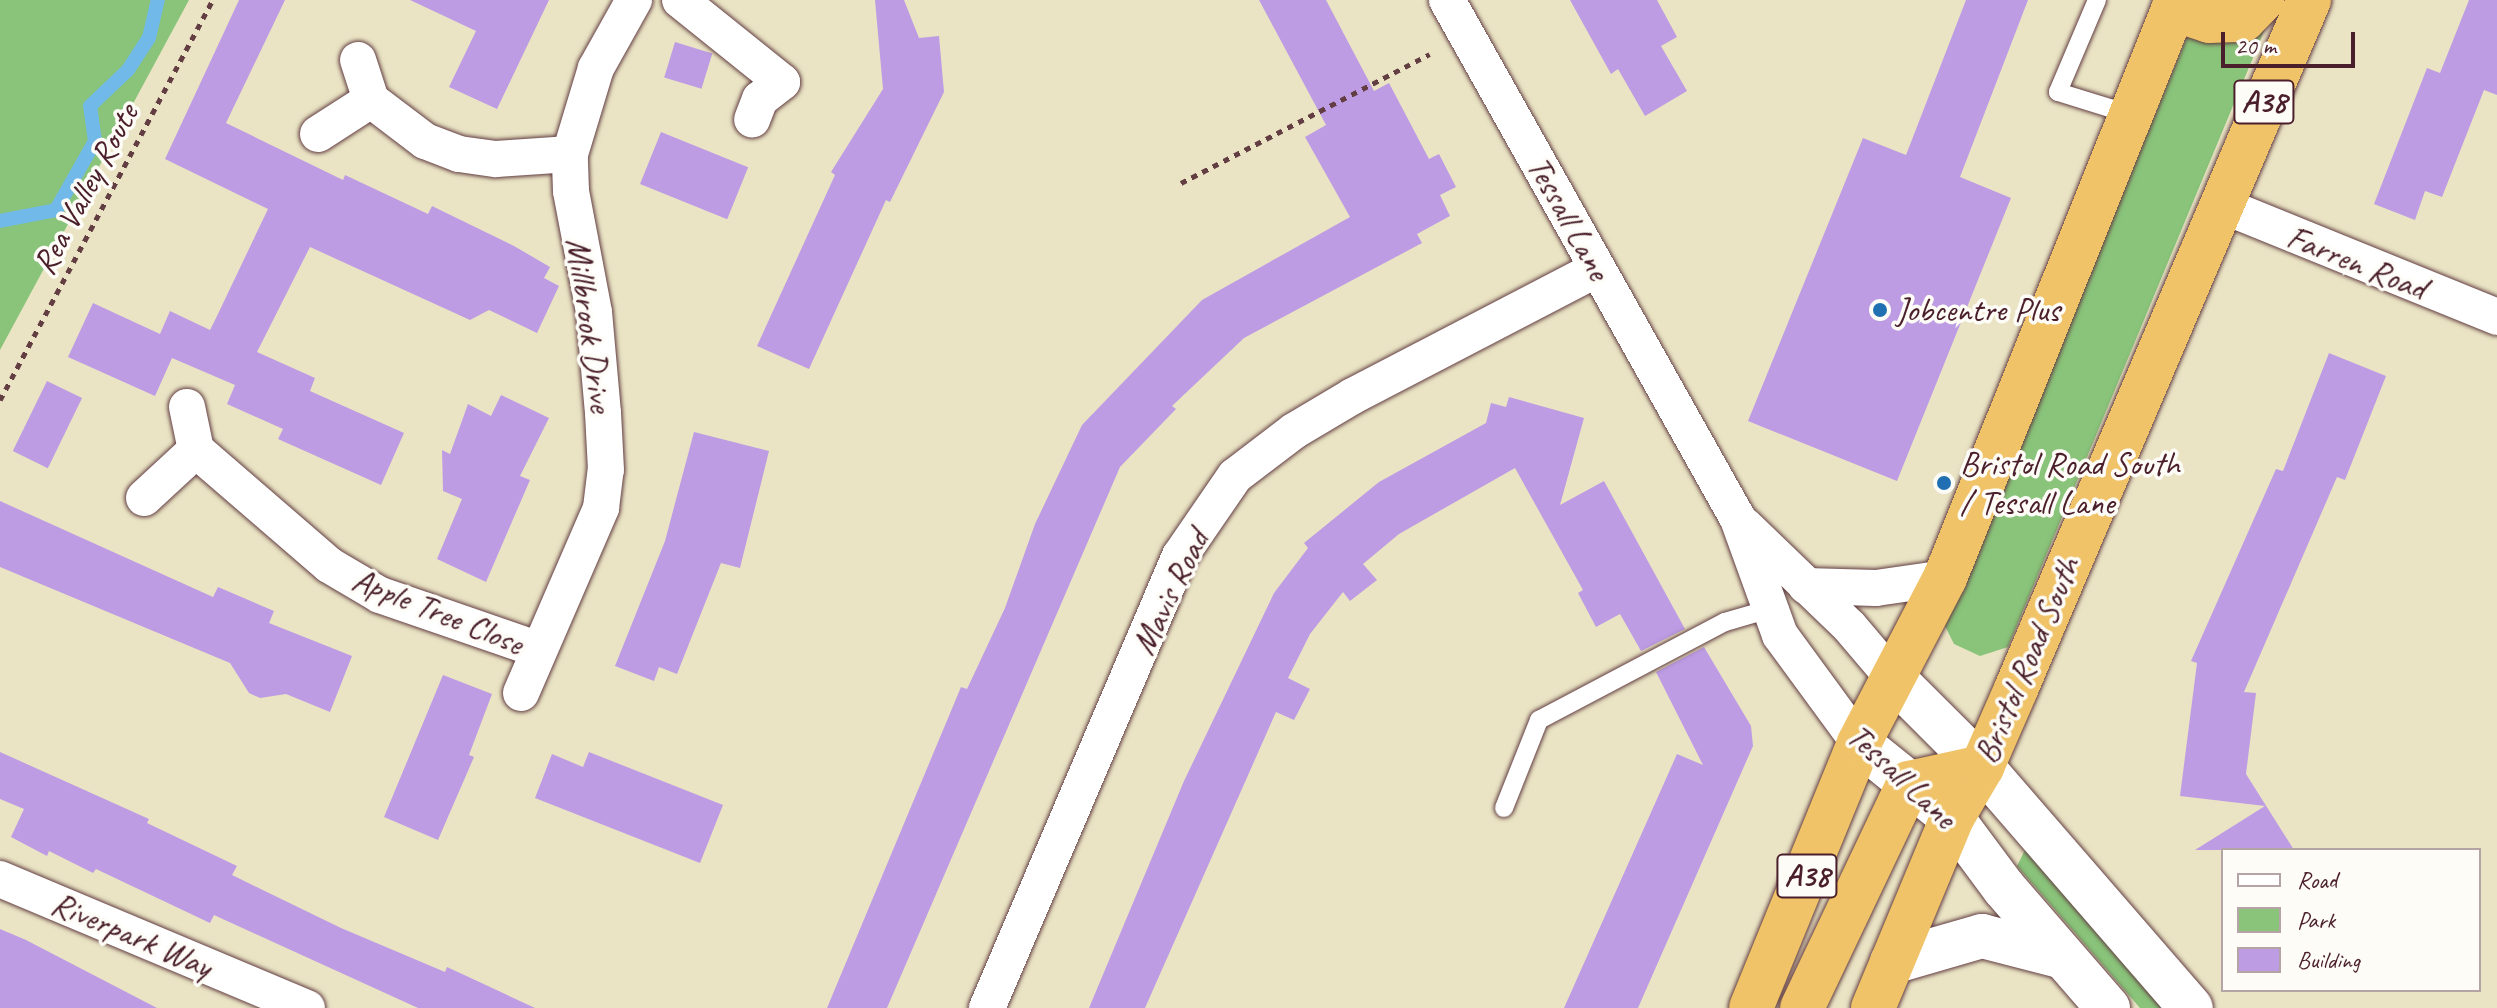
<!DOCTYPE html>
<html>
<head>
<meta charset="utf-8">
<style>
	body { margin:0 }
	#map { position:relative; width:2497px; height:1008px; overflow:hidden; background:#eae4c4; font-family:Caveat,sans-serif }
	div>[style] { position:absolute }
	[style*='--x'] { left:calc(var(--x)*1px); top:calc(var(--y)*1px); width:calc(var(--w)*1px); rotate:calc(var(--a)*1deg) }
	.green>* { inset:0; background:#89c47a }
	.stream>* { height:14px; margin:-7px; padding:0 7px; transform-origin:7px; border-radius:7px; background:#71b9e9 }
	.building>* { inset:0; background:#bd9ce4; transform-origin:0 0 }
	.path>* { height:5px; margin-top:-2.5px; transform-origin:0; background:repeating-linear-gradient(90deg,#623d42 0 6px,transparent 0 12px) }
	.roads { filter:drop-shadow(0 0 2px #623d42) drop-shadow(0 0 2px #623d42) }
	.service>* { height:18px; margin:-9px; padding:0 9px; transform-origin:9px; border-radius:9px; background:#fff }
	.minor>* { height:36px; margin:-18px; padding:0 18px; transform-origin:18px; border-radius:18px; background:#fff }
	.tertiary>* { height:44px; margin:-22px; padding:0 22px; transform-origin:22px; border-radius:22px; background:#fff }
	.trunk>* { height:44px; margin:-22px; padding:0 22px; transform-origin:22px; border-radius:22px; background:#f0c369 }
	.dots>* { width:22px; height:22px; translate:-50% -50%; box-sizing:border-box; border:4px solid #fdfcf7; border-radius:50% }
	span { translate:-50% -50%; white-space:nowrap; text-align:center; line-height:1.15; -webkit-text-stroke:7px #fdfcf7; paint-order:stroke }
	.shield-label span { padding:2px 6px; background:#fdfcf7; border:2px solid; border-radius:6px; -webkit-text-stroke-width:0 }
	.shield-label { font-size:32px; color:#4a1f2b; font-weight:700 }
	.street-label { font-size:34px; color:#4a1f2b }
	.poi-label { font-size:34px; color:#4a1f2b }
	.left { translate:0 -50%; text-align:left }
	.legend { position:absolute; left:2221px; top:848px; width:260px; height:144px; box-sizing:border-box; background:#fdfcf7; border:2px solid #b5a4a5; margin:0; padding:10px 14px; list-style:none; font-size:24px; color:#4a1f2b }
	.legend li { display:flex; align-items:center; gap:16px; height:40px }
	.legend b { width:40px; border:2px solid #b5a4a5 }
	.scale { position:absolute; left:2221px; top:32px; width:134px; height:36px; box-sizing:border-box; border:4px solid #4a1f2b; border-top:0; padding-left:10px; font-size:24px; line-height:28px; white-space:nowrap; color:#4a1f2b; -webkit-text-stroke:6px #fdfcf7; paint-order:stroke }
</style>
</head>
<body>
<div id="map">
	<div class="green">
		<i style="clip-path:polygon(0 0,189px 0,0 350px)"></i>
		<i style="clip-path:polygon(2202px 0,2277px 0,2008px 647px,1980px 656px,1954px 644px,1945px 626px)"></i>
		<i style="clip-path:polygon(2025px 850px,2166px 1008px,2140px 1008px,2017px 866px)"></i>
	</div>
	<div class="stream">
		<i style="--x:0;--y:221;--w:57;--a:-11.1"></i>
		<i style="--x:56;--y:210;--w:79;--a:-60.5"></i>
		<i style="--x:95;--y:141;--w:35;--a:-98"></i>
		<i style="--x:90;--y:106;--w:52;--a:-43.5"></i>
		<i style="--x:128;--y:70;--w:38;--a:-57"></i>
		<i style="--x:149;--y:38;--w:39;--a:-77"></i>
	</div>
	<div class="building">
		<i style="clip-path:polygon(239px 0,285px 0,226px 123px,343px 180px,345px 175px,428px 214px,432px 206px,514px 246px,550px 267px,544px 278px,559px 286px,537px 333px,489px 310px,470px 320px,310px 247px,257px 352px,315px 378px,310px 391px,404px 433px,381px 485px,278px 439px,283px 429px,227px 404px,235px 385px,172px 358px,155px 396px,68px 357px,93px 303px,160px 334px,170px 311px,210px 330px,217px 316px,268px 209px,165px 159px)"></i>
		<i style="clip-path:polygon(410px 0,549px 0,497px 109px,449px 87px,476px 31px)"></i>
		<i style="clip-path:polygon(875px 0,904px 0,919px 38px,939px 36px,944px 92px,890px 202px,886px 200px,809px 369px,757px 346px,835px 175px,831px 172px,883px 89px)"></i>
		<i style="clip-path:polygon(1259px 0,1326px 0,1374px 91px,1389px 83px,1429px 159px,1439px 154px,1456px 187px,1440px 195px,1450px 216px,1417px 234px,1422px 243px,1244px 338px,1172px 406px,1176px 409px,1120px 467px,887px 1008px,827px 1008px,961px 687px,967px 689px,1005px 608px,1035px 524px,1082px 425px,1202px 300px,1350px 217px,1305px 137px,1326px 125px)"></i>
		<i style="clip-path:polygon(1570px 0,1657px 0,1677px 37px,1661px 46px,1687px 91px,1645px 116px,1618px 69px,1611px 74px)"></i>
		<i style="clip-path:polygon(1966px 0,2028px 0,1960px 177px,2011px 198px,1897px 481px,1748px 421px,1863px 138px,1906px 155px)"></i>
		<i style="clip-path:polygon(2469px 0,2497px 0,2497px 95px,2484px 90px,2442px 197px,2425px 191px,2415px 220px,2374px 204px,2427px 68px,2440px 73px)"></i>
		<i style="left:675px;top:42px;width:39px;height:37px;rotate:17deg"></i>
		<i style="left:661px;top:132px;width:94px;height:56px;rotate:22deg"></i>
		<i style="clip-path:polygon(2329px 353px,2386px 376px,2345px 480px,2337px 477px,2244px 692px,2256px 693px,2246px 774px,2294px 850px,2195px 850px,2265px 806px,2180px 796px,2197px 663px,2191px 661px,2276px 469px,2283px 471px)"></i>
		<i style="left:47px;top:381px;width:39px;height:78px;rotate:26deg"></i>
		<i style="clip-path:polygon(501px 395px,549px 418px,520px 476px,530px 480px,486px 582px,437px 559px,462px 499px,443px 491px,442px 450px,450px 454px,468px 404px,491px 416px)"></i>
		<i style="clip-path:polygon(1509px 397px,1584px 418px,1560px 505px,1604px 481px,1685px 629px,1641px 651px,1620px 614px,1596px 627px,1578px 593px,1583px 590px,1515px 468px,1399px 534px,1363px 564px,1377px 580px,1350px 601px,1343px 592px,1310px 634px,1288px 678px,1310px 689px,1294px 720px,1276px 712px,1145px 1008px,1089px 1008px,1184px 781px,1274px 593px,1308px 548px,1304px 543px,1379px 482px,1486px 423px,1491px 403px,1506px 407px)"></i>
		<i style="clip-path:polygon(694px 432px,769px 451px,740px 568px,721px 563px,677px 674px,659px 667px,654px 681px,615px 666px,665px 541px)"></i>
		<i style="clip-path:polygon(0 501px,213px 597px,218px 587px,274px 611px,269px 623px,352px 656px,330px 712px,286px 694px,260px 698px,249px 693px,230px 663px,0 567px)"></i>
		<i style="clip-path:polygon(1704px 647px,1751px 726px,1753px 746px,1638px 1008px,1564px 1008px,1677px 754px,1703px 765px,1656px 672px)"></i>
		<i style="clip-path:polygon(443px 675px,492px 694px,469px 755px,474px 757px,438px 840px,384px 817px)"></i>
		<i style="clip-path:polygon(0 752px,149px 819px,147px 823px,237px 866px,232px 875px,341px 928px,445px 972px,447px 967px,535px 1008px,418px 1008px,214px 915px,210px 923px,96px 869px,93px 873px,49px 851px,47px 856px,11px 837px,24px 809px,0 799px)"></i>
		<i style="clip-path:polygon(589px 752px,723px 805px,700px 863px,535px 798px,552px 754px,583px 767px)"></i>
		<i style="clip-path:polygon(0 929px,26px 940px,157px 1008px,0 1008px)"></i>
	</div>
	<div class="path">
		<i style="--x:1181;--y:183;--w:280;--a:-27.4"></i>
		<i style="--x:0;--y:400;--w:453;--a:-62"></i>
	</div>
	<div class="roads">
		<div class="service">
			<i style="--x:2097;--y:0;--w:100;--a:113"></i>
			<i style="--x:2058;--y:92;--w:74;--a:17.2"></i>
			<i style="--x:1504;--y:808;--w:95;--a:-68.3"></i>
			<i style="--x:1539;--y:720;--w:210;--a:-27.8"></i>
			<i style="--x:1725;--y:622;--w:47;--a:-16.1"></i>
		</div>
		<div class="minor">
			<i style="--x:680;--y:0;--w:131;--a:38.8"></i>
			<i style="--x:782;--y:82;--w:28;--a:142"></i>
			<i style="--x:760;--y:99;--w:22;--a:111"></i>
			<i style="--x:1447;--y:0;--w:595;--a:60.72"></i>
			<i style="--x:1738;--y:519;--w:123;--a:70.1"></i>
			<i style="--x:1780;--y:635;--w:134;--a:53.8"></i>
			<i style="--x:371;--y:100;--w:68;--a:37.2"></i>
			<i style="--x:425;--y:141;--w:36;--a:21"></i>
			<i style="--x:459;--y:154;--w:37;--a:8"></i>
			<i style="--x:496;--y:159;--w:74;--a:-3.9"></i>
			<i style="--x:318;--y:134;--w:63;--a:-32.7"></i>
			<i style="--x:371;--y:100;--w:42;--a:-108"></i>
			<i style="--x:2219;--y:204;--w:300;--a:22.1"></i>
			<i style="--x:196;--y:450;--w:176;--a:40.8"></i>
			<i style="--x:329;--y:565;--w:59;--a:30.5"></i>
			<i style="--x:380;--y:595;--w:166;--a:19"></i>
			<i style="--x:144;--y:498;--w:71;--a:-42.7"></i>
			<i style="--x:196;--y:450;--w:44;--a:-101.8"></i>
			<i style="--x:1745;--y:526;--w:144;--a:43.9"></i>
			<i style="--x:1849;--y:626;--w:70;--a:49.7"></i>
			<i style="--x:1806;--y:586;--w:70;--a:1.6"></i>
			<i style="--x:1876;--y:588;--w:70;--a:-8.2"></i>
			<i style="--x:521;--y:693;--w:202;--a:-66.6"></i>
			<i style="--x:601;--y:508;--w:38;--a:-83"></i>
			<i style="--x:606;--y:470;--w:57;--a:-93"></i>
			<i style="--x:603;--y:413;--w:101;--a:-95.1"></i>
			<i style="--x:594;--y:312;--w:123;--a:-100.8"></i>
			<i style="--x:571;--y:191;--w:37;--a:-92"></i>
			<i style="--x:570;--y:154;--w:90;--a:-73.2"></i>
			<i style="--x:596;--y:68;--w:78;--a:-60.8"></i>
			<i style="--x:0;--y:879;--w:333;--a:22.8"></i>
			<i style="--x:987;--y:1008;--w:491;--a:-66.9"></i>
			<i style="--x:1180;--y:556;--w:97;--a:-55.5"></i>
			<i style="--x:1235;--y:476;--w:74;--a:-37.3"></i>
			<i style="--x:1294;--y:431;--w:69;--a:-30.7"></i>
			<i style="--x:1353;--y:396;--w:275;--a:-27.5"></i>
		</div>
		<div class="tertiary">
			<i style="--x:1894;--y:679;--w:124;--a:45"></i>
			<i style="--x:1982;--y:767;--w:319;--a:49.1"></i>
			<i style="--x:1859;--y:743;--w:119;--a:38.9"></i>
			<i style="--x:1952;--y:818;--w:87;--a:53.4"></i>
			<i style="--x:2004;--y:888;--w:159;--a:49.1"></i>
			<i style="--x:1892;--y:962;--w:94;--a:-16.1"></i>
			<i style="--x:1982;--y:936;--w:84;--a:14.5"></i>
		</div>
		<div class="trunk">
			<i style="--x:2173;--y:9;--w:38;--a:18"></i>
			<i style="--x:2209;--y:21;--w:34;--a:-2"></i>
			<i style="--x:2243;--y:20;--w:28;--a:-46"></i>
			<i style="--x:1751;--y:1008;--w:286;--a:-67.8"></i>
			<i style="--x:1859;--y:743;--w:186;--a:-62.5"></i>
			<i style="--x:1945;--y:578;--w:623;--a:-68.13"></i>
			<i style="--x:1802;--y:1008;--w:249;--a:-64.6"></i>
			<i style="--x:1909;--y:783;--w:75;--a:-12.4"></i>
			<i style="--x:1873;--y:1008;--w:206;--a:-67.4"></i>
			<i style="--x:1952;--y:818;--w:59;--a:-59.5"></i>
			<i style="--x:1982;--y:767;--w:85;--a:-66.4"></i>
			<i style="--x:2016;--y:689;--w:749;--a:-66.96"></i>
		</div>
	</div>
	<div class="dots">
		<i style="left:1880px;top:310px;background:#1f6fb2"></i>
		<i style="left:1944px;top:483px;background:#1f6fb2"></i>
	</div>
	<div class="shield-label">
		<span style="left:2264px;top:102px">A38</span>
		<span style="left:1807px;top:876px">A38</span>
	</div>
	<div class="street-label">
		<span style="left:85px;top:189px;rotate:-62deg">Rea Valley Route</span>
		<span style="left:1569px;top:218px;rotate:61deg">Tessall Lane</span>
		<span style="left:2357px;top:262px;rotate:22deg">Farren Road</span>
		<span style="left:590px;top:325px;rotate:82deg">Millbrook Drive</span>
		<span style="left:1170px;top:592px;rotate:-64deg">Mavis Road</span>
		<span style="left:438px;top:611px;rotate:22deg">Apple Tree Close</span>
		<span style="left:2027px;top:660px;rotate:-67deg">Bristol Road South</span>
		<span style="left:1902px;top:776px;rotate:43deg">Tessall Lane</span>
		<span style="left:132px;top:934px;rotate:23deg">Riverpark Way</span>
	</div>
	<div class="poi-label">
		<span class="left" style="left:1896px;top:310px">Jobcentre Plus</span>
		<span class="left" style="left:1960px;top:483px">Bristol Road South<br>/ Tessall Lane</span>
	</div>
	<ul class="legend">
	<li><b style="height:10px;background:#fff"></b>Road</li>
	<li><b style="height:22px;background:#89c47a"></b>Park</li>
	<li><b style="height:22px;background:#bd9ce4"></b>Building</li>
	</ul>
	<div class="scale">20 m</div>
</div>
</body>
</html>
